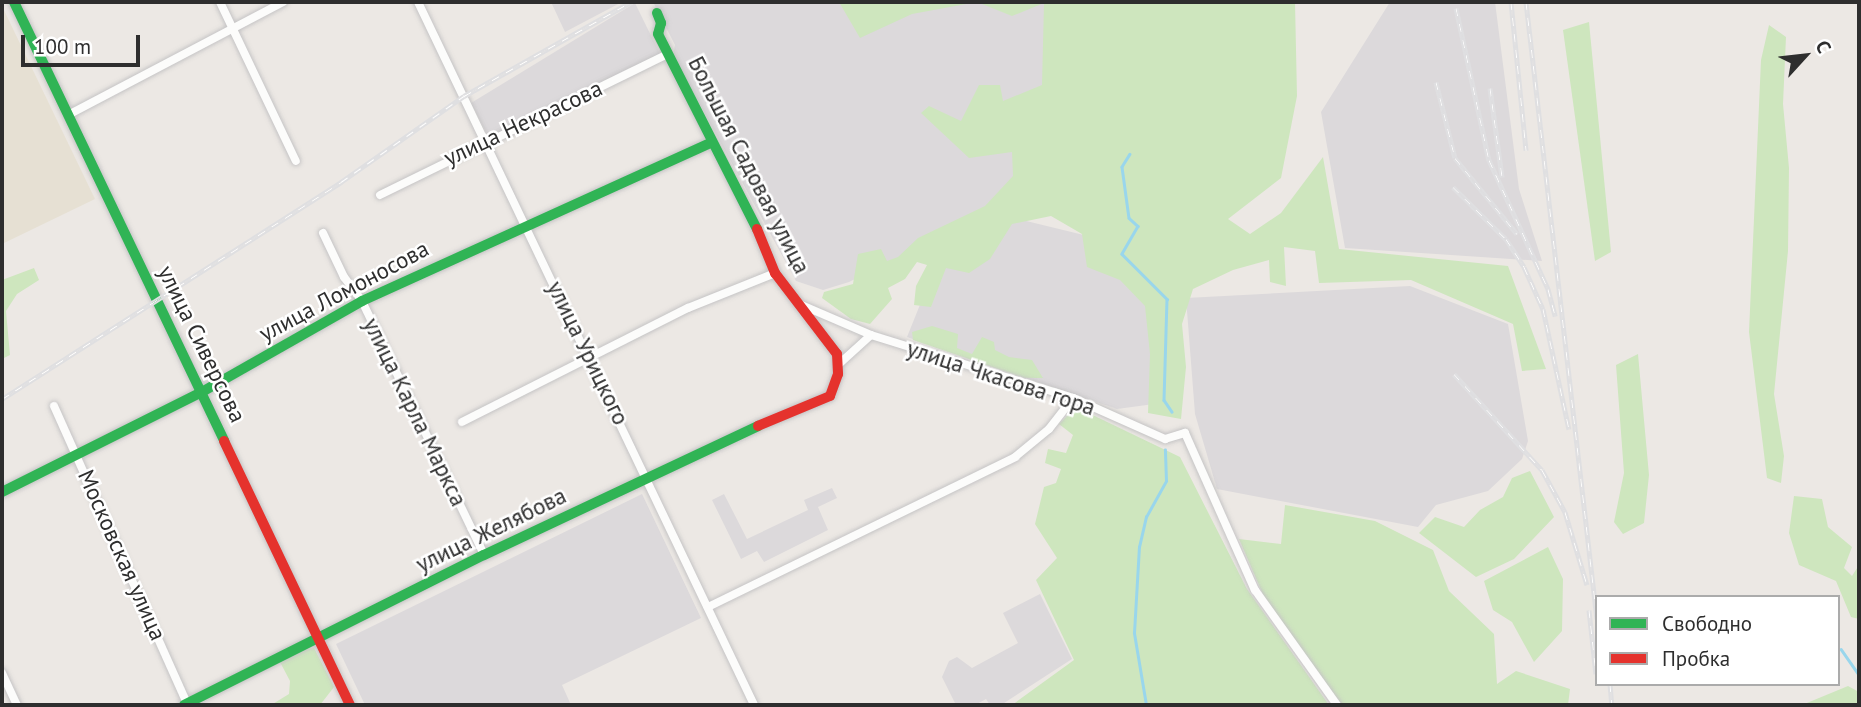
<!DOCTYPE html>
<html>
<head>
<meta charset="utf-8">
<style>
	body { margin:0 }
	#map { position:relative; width:1861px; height:707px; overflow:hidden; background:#ece8e4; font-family:"PT Sans",sans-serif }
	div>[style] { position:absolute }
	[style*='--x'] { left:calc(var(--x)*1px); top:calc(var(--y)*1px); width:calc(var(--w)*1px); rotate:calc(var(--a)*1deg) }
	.industrial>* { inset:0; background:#dcd9db }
	.education>* { inset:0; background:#e6e0d3 }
	.green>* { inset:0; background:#cee6be }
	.stream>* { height:2.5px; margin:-1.25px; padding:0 1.25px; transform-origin:1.25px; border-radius:1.25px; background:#99d6ec }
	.roads { filter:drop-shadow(0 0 2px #c5c4c5) drop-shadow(0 0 2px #c5c4c5) }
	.street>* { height:8px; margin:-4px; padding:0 4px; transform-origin:4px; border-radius:4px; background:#fcfcfb }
	.fast>* { height:10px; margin:-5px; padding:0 5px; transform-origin:5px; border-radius:5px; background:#30b455 }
	.jam>* { height:10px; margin:-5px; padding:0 5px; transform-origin:5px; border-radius:5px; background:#e5322d }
	.rail>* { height:5px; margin-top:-2.5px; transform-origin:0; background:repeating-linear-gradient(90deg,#fff 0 8px,#dfdfe1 0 16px); box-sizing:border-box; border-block:2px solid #dfdfe1 }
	span { translate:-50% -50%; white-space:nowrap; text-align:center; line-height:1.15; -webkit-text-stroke:5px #fff; paint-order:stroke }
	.street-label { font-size:23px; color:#2e2e2e }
	.frame { position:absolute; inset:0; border:4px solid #2e2e2e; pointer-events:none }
	.legend { position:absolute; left:1595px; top:595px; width:245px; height:91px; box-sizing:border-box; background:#fff; border:2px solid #ababab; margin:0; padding:9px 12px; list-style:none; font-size:21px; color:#2e2e2e }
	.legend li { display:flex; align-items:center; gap:14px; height:35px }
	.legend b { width:35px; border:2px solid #ababab }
	.north { position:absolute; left:1770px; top:21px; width:70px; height:70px; -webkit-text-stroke:5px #fff; paint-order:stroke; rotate:63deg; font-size:19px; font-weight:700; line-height:28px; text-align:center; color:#2e2e2e }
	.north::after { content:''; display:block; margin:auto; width:24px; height:32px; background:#2e2e2e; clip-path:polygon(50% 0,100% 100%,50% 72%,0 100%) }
	.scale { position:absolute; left:21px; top:35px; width:119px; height:32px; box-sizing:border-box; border:4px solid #2e2e2e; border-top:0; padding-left:9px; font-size:21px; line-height:24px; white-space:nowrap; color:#2e2e2e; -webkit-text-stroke:5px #fff; paint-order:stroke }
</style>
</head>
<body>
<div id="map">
	<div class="industrial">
		<i style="clip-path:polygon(551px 2px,622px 2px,565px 32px)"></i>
		<i style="clip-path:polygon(653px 2px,1044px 2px,1053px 81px,1022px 176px,993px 211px,849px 282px,823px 290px,796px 281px,673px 55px,675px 45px)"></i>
		<i style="clip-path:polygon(1390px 2px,1495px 2px,1519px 189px,1542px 261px,1345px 248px,1321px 112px)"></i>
		<i style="clip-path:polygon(635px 3px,660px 54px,489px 138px,471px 103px)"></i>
		<i style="clip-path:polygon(1010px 217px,1096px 238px,1153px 300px,1154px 404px,1117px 409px,907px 337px,936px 265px)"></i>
		<i style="clip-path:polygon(1410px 286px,1508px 324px,1528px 441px,1522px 459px,1488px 491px,1436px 505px,1418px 527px,1217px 489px,1195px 414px,1186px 298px)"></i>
		<i style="clip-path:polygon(832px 488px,837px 498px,818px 507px,828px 530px,764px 562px,757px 551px,741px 559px,712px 500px,724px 494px,747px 539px,808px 510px,804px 500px)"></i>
		<i style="clip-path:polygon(642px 494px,701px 618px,562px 685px,571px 705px,365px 705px,336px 644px)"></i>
		<i style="clip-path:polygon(1040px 594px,1072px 659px,1001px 705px,990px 705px,986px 699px,975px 705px,956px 705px,942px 677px,949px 661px,957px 657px,972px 668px,1018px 643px,1003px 613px)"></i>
	</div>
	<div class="education">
		<i style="clip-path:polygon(2px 6px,95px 199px,2px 244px)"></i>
	</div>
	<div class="green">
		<i style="clip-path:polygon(839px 2px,1295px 2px,1297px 96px,1281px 178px,1228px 219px,1250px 234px,1281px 213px,1323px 157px,1339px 249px,1508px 266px,1546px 369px,1522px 371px,1513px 324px,1411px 280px,1319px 283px,1315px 251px,1284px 247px,1286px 286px,1270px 282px,1269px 260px,1233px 270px,1193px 289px,1182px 324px,1186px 367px,1181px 419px,1148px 413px,1150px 354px,1145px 306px,1120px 280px,1087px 267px,1082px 234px,1051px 216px,1012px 224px,990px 259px,969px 273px,946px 268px,931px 307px,914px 305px,916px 286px,927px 265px,917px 262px,905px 279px,888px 288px,892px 299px,870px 324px,851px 319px,822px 298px,824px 292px,853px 284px,858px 254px,881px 249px,887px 261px,898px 257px,918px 238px,985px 206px,1013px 176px,1012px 152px,969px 158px,921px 113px,929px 106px,961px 121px,979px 85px,1000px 85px,1003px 101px,1042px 85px,1044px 3px,1012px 16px,977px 2px,912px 14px,860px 38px)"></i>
		<i style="clip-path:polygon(1589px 22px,1611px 252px,1595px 261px,1563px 30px)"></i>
		<i style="clip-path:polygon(1769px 25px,1786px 37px,1783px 104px,1789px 168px,1788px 251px,1774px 394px,1784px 456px,1781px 483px,1767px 478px,1749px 332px,1761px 60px)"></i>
		<i style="clip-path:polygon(34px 268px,39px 280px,17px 294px,6px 311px,10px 355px,2px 359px,2px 280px)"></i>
		<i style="clip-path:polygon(932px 326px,958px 334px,957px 348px,972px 354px,982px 337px,994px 342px,995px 350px,1009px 357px,1032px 360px,1043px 378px,1025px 378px,913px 340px,912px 332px)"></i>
		<i style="clip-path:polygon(1638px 354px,1649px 475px,1644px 523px,1623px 534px,1614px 522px,1624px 473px,1616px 365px)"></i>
		<i style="clip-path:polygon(1076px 407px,1180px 457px,1247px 589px,1329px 705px,1012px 705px,1074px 660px,1036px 580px,1057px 558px,1035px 524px,1044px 487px,1056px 483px,1061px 469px,1045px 463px,1048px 449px,1066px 453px,1073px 435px,1059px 424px)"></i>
		<i style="clip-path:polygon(1530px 471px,1554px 517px,1514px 559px,1476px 577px,1419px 533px,1435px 517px,1464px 527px,1480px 510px,1503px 497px,1512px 478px)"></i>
		<i style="clip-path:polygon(1794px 496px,1822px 499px,1828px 527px,1852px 547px,1844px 568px,1852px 576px,1859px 565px,1859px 619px,1851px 617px,1836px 581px,1799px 565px,1789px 533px)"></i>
		<i style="clip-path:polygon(1285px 505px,1375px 521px,1433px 550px,1449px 591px,1494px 634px,1497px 684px,1516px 671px,1570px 689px,1568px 705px,1342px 705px,1265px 599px,1239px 539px,1281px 544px)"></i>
		<i style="clip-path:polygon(1548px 547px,1563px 579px,1562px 631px,1534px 662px,1512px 622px,1493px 610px,1484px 581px)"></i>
		<i style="clip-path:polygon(314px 648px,334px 687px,320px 705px,271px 705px,289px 694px,290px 681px,280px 662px,301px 650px)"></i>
		<i style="clip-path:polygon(1848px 686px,1859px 692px,1859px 705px,1802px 705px)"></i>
	</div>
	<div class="stream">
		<i style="--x:1130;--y:154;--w:15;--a:122"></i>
		<i style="--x:1122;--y:167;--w:51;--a:82.2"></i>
		<i style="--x:1129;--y:218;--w:12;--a:42"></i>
		<i style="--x:1138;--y:226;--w:32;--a:120"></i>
		<i style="--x:1122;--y:254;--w:64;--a:45"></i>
		<i style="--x:1167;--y:299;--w:101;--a:91.7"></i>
		<i style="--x:1164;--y:400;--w:14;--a:56"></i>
		<i style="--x:1841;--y:649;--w:32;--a:55"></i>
		<i style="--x:1146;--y:705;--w:73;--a:-99.5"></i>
		<i style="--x:1134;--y:633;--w:86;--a:-86.7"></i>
		<i style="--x:1139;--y:547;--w:31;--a:-77"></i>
		<i style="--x:1146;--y:517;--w:41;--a:-60.9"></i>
		<i style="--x:1166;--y:481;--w:31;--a:-92"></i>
	</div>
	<div class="roads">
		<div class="street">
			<i style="--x:220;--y:2;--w:176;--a:64.5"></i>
			<i style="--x:418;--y:2;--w:779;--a:64.45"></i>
			<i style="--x:68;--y:115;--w:243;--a:-27.7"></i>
			<i style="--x:380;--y:195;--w:321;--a:-26.1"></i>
			<i style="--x:323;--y:233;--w:49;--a:64.5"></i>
			<i style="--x:344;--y:277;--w:30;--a:53"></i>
			<i style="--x:362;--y:301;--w:282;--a:64.3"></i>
			<i style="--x:799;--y:304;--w:78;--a:23.3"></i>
			<i style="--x:871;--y:335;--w:212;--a:17.3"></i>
			<i style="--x:1073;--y:398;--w:101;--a:24"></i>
			<i style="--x:1165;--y:439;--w:21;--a:-17"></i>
			<i style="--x:1185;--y:433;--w:172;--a:66"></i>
			<i style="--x:1255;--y:590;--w:141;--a:54.5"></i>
			<i style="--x:839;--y:364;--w:43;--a:-42.2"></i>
			<i style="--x:54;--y:406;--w:328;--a:65.9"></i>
			<i style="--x:462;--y:422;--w:253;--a:-26.8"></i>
			<i style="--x:688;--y:308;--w:94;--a:-21.9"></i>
			<i style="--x:708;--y:607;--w:342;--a:-26"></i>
			<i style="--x:1015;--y:457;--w:44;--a:-39.5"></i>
			<i style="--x:1049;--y:429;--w:39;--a:-52"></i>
			<i style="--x:2;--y:673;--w:35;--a:65"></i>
		</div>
		<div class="fast">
			<i style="--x:14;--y:2;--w:487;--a:64.4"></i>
			<i style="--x:657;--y:13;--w:11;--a:68"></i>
			<i style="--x:661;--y:23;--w:11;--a:105"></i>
			<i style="--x:658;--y:34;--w:219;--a:63.1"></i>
			<i style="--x:2;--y:492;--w:224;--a:-26.6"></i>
			<i style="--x:202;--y:392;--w:184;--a:-29.6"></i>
			<i style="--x:362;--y:301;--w:384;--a:-24.4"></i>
			<i style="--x:184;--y:705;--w:335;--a:-26.6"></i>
			<i style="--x:484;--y:555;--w:303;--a:-25.2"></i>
		</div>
		<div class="jam">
			<i style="--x:757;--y:229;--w:48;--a:67.8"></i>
			<i style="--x:775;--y:273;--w:102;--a:52.6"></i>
			<i style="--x:837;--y:354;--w:20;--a:87"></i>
			<i style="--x:838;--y:374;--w:23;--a:110"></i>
			<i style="--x:830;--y:396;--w:78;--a:157.4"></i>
			<i style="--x:224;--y:441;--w:293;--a:64.5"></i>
		</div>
	</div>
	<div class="rail">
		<i style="--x:1511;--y:2;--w:149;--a:84.2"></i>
		<i style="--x:1526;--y:2;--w:621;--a:83.44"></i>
		<i style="--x:1456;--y:8;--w:156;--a:77.8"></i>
		<i style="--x:1489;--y:160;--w:142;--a:65.4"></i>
		<i style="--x:1548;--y:289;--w:28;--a:75"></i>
		<i style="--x:1436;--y:82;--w:78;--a:76"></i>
		<i style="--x:1455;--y:158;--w:98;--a:50.8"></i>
		<i style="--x:1490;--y:88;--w:90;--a:82.3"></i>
		<i style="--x:1453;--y:187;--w:74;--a:44.5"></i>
		<i style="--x:1506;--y:239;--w:33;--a:57"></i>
		<i style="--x:1524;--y:267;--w:46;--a:65.7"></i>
		<i style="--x:1543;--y:309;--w:123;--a:77.8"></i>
		<i style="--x:1454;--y:374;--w:130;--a:47.5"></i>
		<i style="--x:1542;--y:470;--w:48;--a:61.3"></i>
		<i style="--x:1565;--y:512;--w:76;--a:73.2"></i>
		<i style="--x:2;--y:399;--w:403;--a:-32.6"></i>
		<i style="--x:341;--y:182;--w:150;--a:-35"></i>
		<i style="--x:464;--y:96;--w:192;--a:-29.4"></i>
		<i style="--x:1589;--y:610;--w:64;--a:83.8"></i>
		<i style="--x:1610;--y:684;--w:21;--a:85"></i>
	</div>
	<div class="street-label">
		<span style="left:523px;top:123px;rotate:-25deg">улица Некрасова</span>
		<span style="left:749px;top:165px;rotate:63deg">Большая Садовая улица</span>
		<span style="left:344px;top:291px;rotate:-28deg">улица Ломоносова</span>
		<span style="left:202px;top:344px;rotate:64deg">улица Сиверсова</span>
		<span style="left:588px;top:353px;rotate:64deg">улица Урицкого</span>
		<span style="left:1001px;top:378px;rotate:18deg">улица Чкасова гора</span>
		<span style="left:415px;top:412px;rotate:64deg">улица Карла Маркса</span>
		<span style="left:491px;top:530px;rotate:-26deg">улица Желябова</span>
		<span style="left:122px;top:555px;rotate:66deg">Московская улица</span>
	</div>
	<div class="frame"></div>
	<ul class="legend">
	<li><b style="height:9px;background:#30b455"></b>Свободно</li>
	<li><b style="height:9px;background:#e5322d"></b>Пробка</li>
	</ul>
	<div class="north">С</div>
	<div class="scale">100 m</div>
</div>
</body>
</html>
